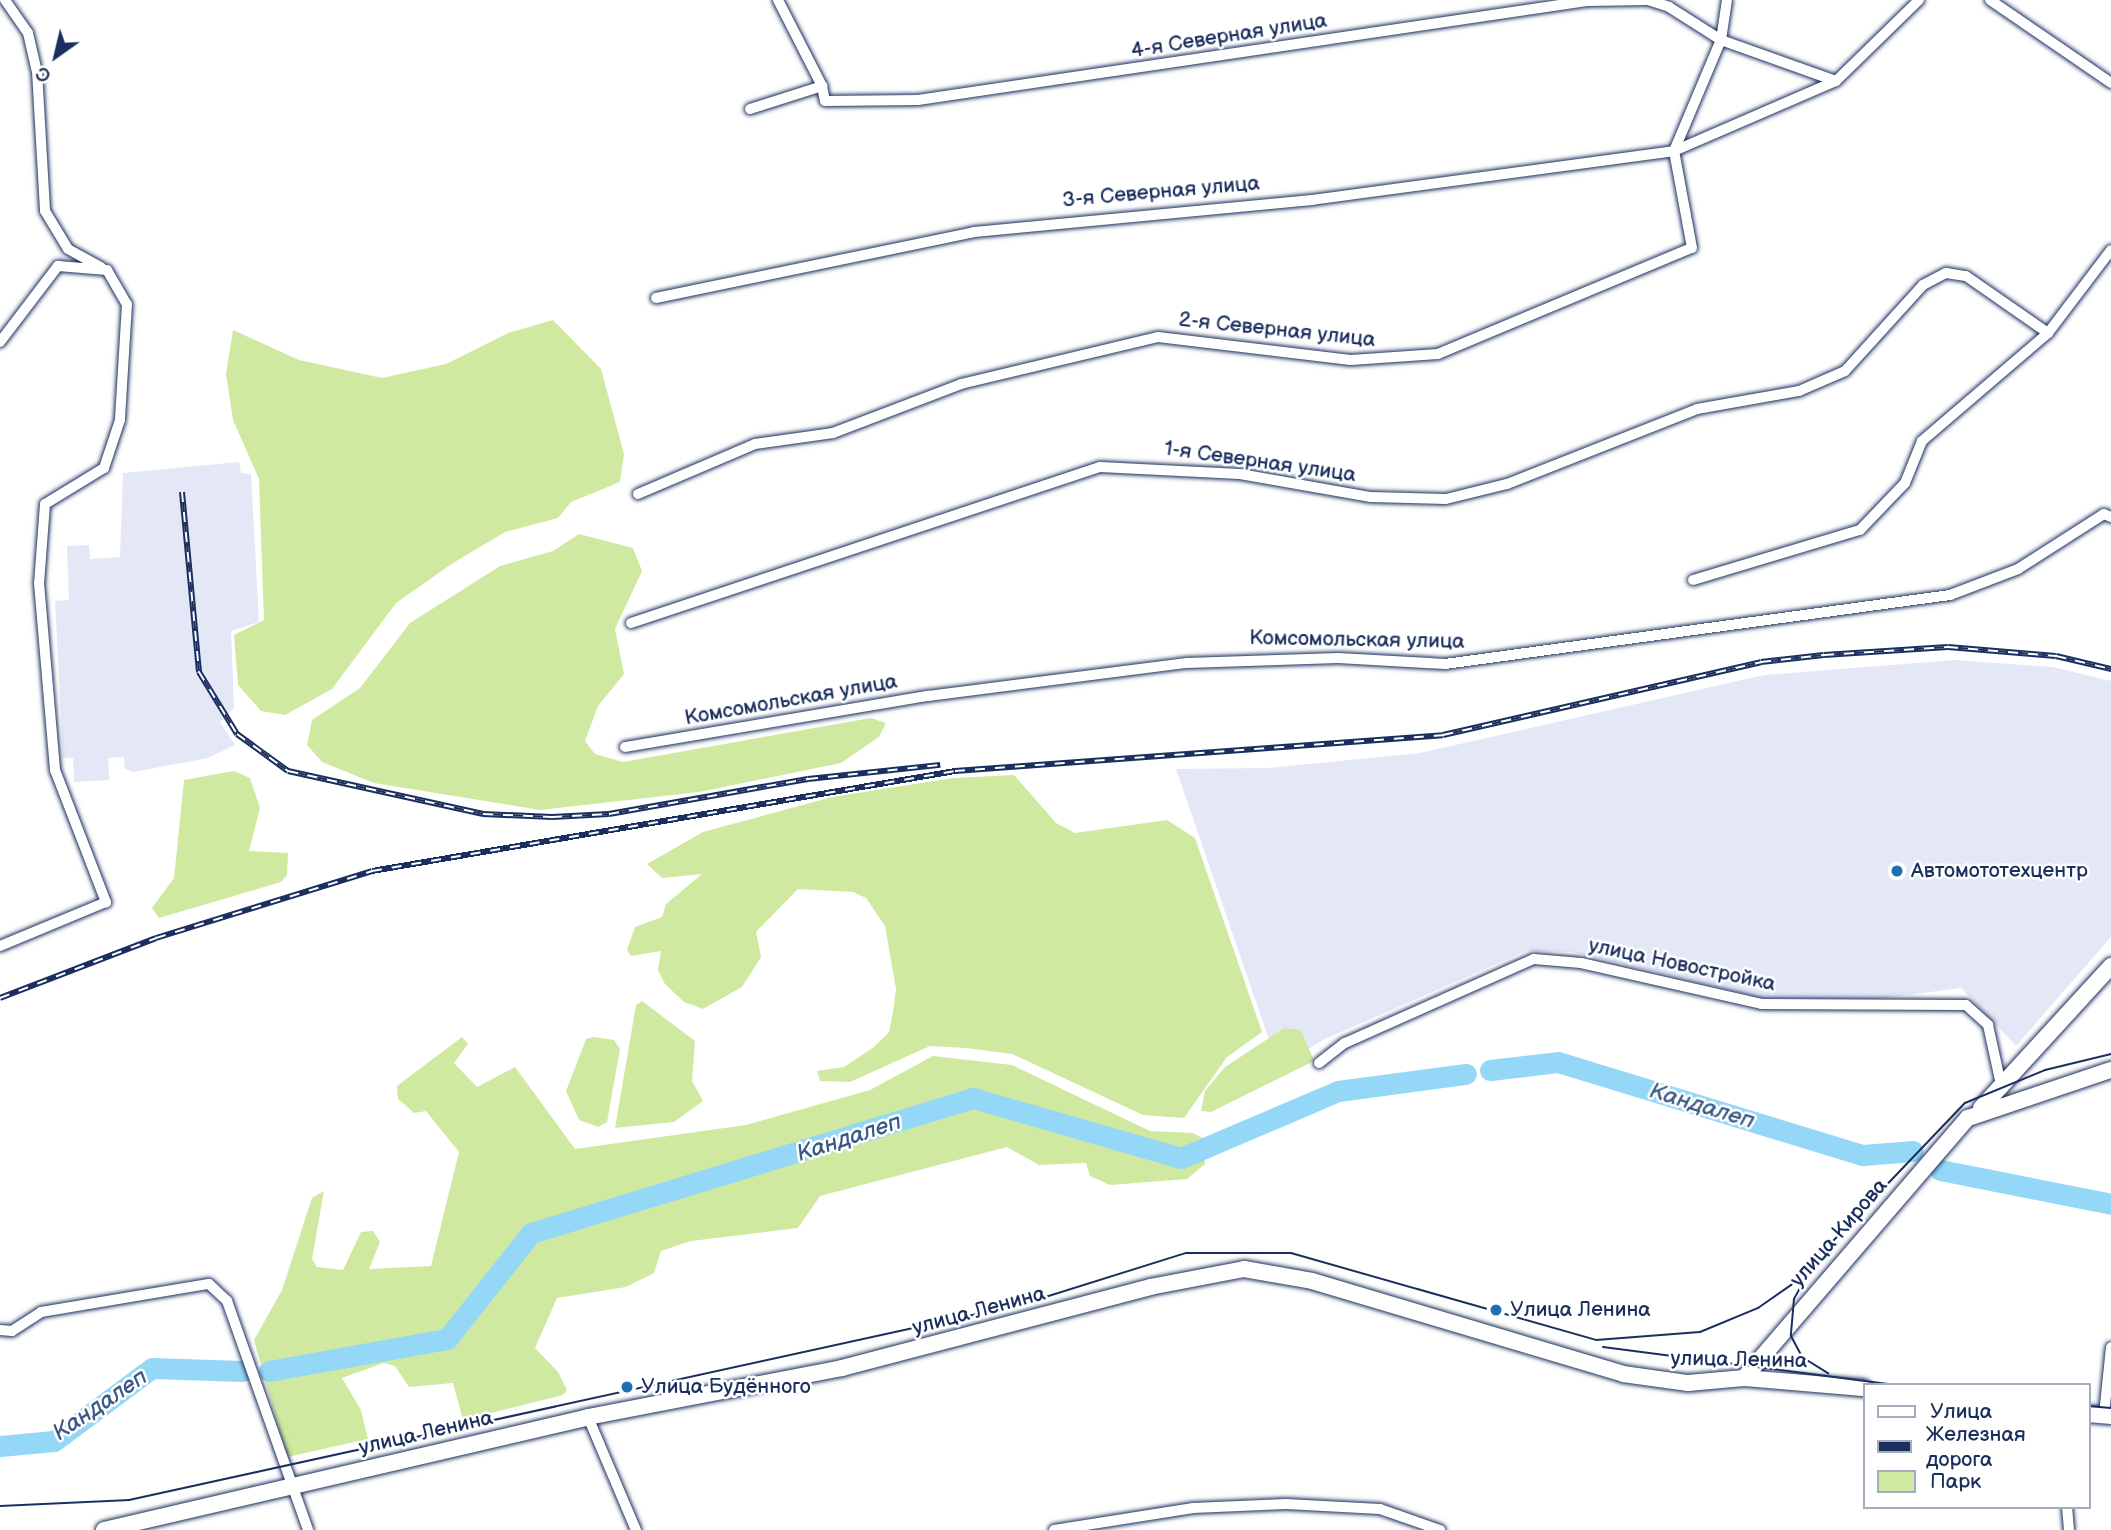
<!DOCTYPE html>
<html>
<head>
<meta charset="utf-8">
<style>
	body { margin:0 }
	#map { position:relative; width:2111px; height:1530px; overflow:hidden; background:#fff; font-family:"Balsamiq Sans",sans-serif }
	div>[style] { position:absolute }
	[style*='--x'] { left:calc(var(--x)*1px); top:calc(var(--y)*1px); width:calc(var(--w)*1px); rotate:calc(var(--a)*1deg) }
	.built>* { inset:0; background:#e4e7f6 }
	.green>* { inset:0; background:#d0e9a0 }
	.river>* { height:21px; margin:-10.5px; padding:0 10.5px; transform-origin:10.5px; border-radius:10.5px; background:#95d7f7 }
	.roads { filter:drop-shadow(0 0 2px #1b2f5e) drop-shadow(0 0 2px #1b2f5e) }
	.street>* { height:10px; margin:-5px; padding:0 5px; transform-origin:5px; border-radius:5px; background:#fff }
	.secondary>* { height:16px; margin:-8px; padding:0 8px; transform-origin:8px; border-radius:8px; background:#fff }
	.tram>* { height:2px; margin:-1px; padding:0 1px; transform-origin:1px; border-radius:1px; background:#1b2f5e }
	.rail>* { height:6px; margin-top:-3px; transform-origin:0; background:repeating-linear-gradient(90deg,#fff 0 10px,#1b2f5e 0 20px); box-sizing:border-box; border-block:2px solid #1b2f5e }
	.dots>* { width:19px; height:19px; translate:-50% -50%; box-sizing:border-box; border:4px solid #fff; border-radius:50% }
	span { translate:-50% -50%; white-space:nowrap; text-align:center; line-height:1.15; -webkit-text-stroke:5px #fff; paint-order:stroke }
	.street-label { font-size:21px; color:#1b2f5e }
	.poi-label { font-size:21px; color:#1b2f5e }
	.left { translate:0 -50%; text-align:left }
	.water-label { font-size:23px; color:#3a5984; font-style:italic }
	.legend { position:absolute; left:1863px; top:1383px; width:228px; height:126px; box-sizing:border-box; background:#fff; border:2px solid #a4acbf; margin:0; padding:9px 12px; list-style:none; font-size:21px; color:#1b2f5e }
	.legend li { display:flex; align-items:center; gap:14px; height:35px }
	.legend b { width:35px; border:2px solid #a4acbf }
	.north { position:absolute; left:21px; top:21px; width:70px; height:70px; -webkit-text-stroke:5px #fff; paint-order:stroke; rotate:214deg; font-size:19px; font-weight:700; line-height:28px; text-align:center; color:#1b2f5e }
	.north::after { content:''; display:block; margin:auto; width:24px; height:32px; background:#1b2f5e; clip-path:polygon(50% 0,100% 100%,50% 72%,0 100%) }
</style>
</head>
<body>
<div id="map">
	<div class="built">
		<i style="clip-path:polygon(239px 462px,241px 473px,251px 474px,259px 622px,231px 631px,234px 708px,220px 722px,235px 745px,208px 758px,133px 772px,125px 769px,124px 757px,108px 758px,109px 780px,74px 782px,73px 758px,63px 758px,55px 601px,69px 600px,67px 546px,89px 545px,90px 559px,120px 557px,123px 473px)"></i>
		<i style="clip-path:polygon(1955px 660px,2053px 667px,2111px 681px,2111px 937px,2016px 1046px,1961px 988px,1868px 1000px,1761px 998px,1573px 952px,1526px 951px,1327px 1038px,1278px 1066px,1176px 769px,1268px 768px,1420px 753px,1764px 675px)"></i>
	</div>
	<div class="green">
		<i style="clip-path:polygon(553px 320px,601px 369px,624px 454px,620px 482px,571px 502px,558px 518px,505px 532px,453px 563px,396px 603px,332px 689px,285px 715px,261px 711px,238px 685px,234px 635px,264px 620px,259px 479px,233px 420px,226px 374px,233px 330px,299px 360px,382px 378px,446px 364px,508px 333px)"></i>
		<i style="clip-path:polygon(579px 534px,633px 548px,642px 571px,615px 629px,624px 674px,598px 706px,585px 741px,595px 754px,623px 762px,871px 718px,886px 723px,879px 737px,841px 763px,699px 792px,540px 810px,374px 783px,322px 762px,307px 745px,312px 720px,360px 688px,410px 623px,500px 566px,553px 551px)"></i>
		<i style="clip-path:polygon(234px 771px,250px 778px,260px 808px,249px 851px,288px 853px,287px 875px,281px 882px,159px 918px,152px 908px,174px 878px,184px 780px)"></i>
		<i style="clip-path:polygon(1014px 775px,1056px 823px,1075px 833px,1167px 820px,1195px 838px,1262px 1032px,1227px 1057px,1184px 1118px,1143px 1115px,1012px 1054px,966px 1048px,930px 1046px,850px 1082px,820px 1081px,817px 1071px,844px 1067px,874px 1047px,889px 1032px,893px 1012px,896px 989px,885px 926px,866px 898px,853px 892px,798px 889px,756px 932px,761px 957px,742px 987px,703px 1009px,684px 1002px,665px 984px,658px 970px,661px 951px,631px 956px,627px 950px,635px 927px,662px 917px,666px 904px,702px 874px,662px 878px,647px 864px,703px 832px,832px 797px,953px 778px)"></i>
		<i style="clip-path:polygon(642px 1001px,695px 1041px,692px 1081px,703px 1101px,674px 1122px,615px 1128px,636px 1005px)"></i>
		<i style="clip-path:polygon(1284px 1028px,1301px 1030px,1314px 1061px,1211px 1112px,1201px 1111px,1205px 1091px,1225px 1067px)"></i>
		<i style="clip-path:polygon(462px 1037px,468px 1044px,454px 1063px,477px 1087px,515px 1067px,575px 1149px,746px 1125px,870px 1090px,933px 1056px,1012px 1065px,1150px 1131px,1193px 1133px,1203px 1138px,1205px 1164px,1187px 1179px,1110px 1185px,1090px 1176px,1086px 1163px,1039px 1165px,1007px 1147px,820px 1196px,798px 1228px,691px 1241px,661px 1251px,654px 1273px,626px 1287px,557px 1298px,535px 1348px,558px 1372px,567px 1390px,563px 1395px,463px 1420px,453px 1383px,409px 1387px,395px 1366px,384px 1363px,342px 1378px,361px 1410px,368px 1439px,287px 1457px,254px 1340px,282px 1290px,312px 1198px,324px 1191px,312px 1259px,317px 1267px,343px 1270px,361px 1232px,373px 1231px,380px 1242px,369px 1269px,431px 1266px,459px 1152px,426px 1111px,414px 1113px,398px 1099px,397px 1086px)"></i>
		<i style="clip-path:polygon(594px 1037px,614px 1040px,620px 1049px,607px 1122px,598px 1127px,579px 1120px,566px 1091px,586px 1039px)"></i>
	</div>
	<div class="river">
		<i style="--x:1490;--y:1070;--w:68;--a:-6.7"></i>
		<i style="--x:1558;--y:1062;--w:319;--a:17"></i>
		<i style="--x:1863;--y:1155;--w:50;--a:-4.6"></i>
		<i style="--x:1940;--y:1170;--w:174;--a:11.2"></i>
		<i style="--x:269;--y:1371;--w:181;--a:-10.2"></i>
		<i style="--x:447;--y:1339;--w:135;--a:-51.6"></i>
		<i style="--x:531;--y:1233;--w:462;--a:-17"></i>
		<i style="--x:973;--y:1098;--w:216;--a:16.1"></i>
		<i style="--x:1181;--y:1158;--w:171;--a:-23.1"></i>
		<i style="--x:1338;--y:1091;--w:129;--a:-7.6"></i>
		<i style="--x:0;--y:1446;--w:54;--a:-5.3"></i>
		<i style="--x:54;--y:1441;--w:122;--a:-36.7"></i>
		<i style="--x:152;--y:1368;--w:90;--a:1.9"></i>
	</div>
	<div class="roads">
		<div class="street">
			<i style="--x:5;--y:0;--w:40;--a:55.1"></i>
			<i style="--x:28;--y:33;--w:39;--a:77"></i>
			<i style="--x:37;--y:71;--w:140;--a:86.7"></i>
			<i style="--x:45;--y:211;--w:44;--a:58.8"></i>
			<i style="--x:68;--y:249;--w:38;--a:29"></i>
			<i style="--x:778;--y:0;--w:97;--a:62.9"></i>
			<i style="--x:1990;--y:0;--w:147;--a:34.4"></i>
			<i style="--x:750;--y:109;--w:76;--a:-17.7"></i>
			<i style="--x:822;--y:86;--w:15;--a:79"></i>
			<i style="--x:825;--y:101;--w:93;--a:-0.6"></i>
			<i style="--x:918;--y:100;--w:676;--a:-8.42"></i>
			<i style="--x:1587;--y:1;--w:61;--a:-0.9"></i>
			<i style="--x:1648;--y:0;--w:22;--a:18"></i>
			<i style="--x:1669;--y:7;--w:62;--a:32.4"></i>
			<i style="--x:1721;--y:40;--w:122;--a:19.6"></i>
			<i style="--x:1674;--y:151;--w:121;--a:-67.1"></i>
			<i style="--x:1721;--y:40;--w:40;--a:-81.5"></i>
			<i style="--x:656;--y:298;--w:325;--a:-11.7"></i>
			<i style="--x:974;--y:232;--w:340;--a:-5.4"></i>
			<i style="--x:1312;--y:200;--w:365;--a:-7.7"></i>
			<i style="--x:1674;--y:151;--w:176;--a:-23.4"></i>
			<i style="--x:1836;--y:81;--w:116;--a:-44.3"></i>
			<i style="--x:0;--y:342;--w:96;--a:-52.7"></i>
			<i style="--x:58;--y:266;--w:49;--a:4.7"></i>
			<i style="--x:107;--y:270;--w:39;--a:60"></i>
			<i style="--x:127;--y:304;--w:116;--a:93.5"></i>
			<i style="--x:120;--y:420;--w:51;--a:108.4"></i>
			<i style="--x:104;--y:468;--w:69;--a:148.6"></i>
			<i style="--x:45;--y:504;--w:79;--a:94.3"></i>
			<i style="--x:39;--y:583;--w:188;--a:85.1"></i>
			<i style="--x:55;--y:770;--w:142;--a:68.9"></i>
			<i style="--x:106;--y:902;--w:115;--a:157.5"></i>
			<i style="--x:638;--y:494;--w:127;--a:-23.1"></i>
			<i style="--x:755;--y:444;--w:79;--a:-8"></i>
			<i style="--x:833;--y:433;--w:137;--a:-20.9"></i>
			<i style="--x:961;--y:384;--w:203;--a:-13.4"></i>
			<i style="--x:1158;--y:337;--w:194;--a:6.8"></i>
			<i style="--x:1351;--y:360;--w:87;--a:-3.9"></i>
			<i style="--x:1438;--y:354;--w:275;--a:-22.7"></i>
			<i style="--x:1692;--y:248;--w:99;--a:-100.5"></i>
			<i style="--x:1693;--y:580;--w:174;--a:-16.7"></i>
			<i style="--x:1860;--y:530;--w:65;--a:-46.2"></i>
			<i style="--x:1905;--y:483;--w:45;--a:-68"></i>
			<i style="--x:1922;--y:441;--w:166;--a:-40.6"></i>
			<i style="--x:2048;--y:333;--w:104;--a:-52.8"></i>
			<i style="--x:631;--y:623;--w:494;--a:-18.4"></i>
			<i style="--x:1100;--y:467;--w:140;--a:2.9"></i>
			<i style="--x:1240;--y:474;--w:133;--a:10"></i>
			<i style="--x:1371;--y:497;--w:75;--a:1.5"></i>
			<i style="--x:1446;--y:499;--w:63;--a:-13.8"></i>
			<i style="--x:1507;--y:484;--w:204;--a:-21.5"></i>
			<i style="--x:1697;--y:409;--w:104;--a:-10"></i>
			<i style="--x:1799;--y:391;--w:50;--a:-23.5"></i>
			<i style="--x:1845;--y:371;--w:116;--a:-47.8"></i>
			<i style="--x:1923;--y:285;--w:26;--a:-28"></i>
			<i style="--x:1946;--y:273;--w:20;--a:9"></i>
			<i style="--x:1966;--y:276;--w:100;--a:34.8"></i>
			<i style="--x:625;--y:747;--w:307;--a:-9.6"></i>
			<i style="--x:928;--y:696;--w:261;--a:-7.3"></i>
			<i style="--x:1187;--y:663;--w:151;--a:-1.9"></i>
			<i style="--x:1338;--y:658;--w:107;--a:3.2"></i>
			<i style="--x:1445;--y:664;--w:510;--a:-7.78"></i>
			<i style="--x:1950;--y:595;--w:73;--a:-20.9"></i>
			<i style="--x:2018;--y:569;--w:102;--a:-32.6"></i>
			<i style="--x:2104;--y:514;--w:8;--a:23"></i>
			<i style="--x:1319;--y:1063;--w:33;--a:-38"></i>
			<i style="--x:1345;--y:1043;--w:207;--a:-24"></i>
			<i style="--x:1534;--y:959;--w:47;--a:4.9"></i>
			<i style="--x:1581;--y:963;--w:185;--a:12.8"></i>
			<i style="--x:1761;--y:1004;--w:205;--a:0.3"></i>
			<i style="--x:1966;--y:1005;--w:30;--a:42"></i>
			<i style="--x:1988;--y:1025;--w:66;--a:77.7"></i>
			<i style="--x:0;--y:1330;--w:12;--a:5"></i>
			<i style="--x:12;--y:1331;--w:35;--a:-33"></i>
			<i style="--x:41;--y:1312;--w:170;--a:-9.5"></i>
			<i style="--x:209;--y:1284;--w:25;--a:43"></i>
			<i style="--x:227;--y:1301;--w:243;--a:70.5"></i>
			<i style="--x:2104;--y:1415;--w:68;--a:-84.1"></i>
			<i style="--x:588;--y:1417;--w:123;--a:67"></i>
			<i style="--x:2067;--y:1507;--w:23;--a:85"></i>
			<i style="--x:1054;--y:1530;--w:141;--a:-9"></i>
			<i style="--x:1193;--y:1508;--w:93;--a:-2.5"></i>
			<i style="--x:1286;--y:1504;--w:94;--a:3"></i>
			<i style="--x:1380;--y:1509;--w:64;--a:19.3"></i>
		</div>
		<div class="secondary">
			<i style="--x:1981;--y:1108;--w:193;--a:-47.5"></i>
			<i style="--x:1744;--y:1378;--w:343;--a:-49.3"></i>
			<i style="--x:1968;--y:1118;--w:151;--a:-18.6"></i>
			<i style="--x:2088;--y:1414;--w:23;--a:5"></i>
			<i style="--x:104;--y:1530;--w:497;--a:-13.1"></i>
			<i style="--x:588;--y:1417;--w:259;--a:-10.9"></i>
			<i style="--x:842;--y:1368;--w:318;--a:-14.7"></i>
			<i style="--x:1150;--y:1287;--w:96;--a:-10.8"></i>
			<i style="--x:1244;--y:1269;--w:69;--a:10"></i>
			<i style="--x:1312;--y:1281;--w:325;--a:16.6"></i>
			<i style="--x:1623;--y:1374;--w:66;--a:7.9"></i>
			<i style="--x:1688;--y:1383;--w:56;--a:-5.1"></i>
			<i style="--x:1744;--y:1378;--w:120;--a:4.8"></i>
		</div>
	</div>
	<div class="tram">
		<i style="--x:1805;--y:1279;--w:23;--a:119"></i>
		<i style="--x:1794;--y:1299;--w:37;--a:95"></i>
		<i style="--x:1791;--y:1336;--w:24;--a:62"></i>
		<i style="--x:1802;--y:1357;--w:31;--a:32"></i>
		<i style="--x:1603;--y:1347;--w:295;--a:7.4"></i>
		<i style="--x:2088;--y:1406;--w:23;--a:5"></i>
		<i style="--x:0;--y:1506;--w:129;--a:-2.7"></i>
		<i style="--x:129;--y:1500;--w:915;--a:-12.37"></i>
		<i style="--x:1023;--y:1304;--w:171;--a:-17.4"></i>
		<i style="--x:1186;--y:1253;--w:105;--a:0"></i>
		<i style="--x:1291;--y:1253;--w:317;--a:15.9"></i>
		<i style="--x:1596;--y:1340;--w:104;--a:-4.4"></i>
		<i style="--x:1700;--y:1332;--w:63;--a:-22.5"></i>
		<i style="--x:1758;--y:1308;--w:40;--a:-34.9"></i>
		<i style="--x:1791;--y:1285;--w:252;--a:-46.3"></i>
		<i style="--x:1965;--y:1103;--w:87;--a:-22.4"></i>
		<i style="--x:2045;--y:1070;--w:68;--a:-13.6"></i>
	</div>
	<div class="rail">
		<i style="--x:182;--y:492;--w:181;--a:84.6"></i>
		<i style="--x:199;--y:672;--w:73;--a:58.5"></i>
		<i style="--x:237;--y:734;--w:63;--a:36"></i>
		<i style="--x:288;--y:771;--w:200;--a:12.4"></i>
		<i style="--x:483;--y:814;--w:69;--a:2.5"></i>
		<i style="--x:552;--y:817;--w:57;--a:-3"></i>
		<i style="--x:609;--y:814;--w:202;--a:-10"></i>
		<i style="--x:808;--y:779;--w:133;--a:-6.1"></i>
		<i style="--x:0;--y:998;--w:167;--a:-21"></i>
		<i style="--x:156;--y:938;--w:226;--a:-17.2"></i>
		<i style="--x:372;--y:871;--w:592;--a:-9.73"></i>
		<i style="--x:955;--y:771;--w:489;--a:-4.2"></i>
		<i style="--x:1443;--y:735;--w:326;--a:-12.9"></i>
		<i style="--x:1761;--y:662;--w:63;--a:-6.3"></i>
		<i style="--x:1824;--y:655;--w:124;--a:-3.7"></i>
		<i style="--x:1948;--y:647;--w:108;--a:4.8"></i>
		<i style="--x:2056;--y:656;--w:57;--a:13.3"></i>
	</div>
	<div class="dots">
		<i style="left:1897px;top:871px;background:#1f6fb2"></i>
		<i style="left:1496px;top:1310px;background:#1f6fb2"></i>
		<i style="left:627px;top:1387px;background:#1f6fb2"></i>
	</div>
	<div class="street-label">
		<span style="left:1229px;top:36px;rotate:-9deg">4-я Северная улица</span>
		<span style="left:1161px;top:192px;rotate:-5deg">3-я Северная улица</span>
		<span style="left:1277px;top:330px;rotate:6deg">2-я Северная улица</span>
		<span style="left:1260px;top:462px;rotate:8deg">1-я Северная улица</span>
		<span style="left:1357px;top:640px;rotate:1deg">Комсомольская улица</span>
		<span style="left:791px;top:700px;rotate:-10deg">Комсомольская улица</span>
		<span style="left:1682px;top:965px;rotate:12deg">улица Новостройка</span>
		<span style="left:1839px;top:1233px;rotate:-49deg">улица Кирова</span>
		<span style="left:979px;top:1311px;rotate:-15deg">улица Ленина</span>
		<span style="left:1739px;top:1360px;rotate:1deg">улица Ленина</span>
		<span style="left:426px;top:1433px;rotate:-13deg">улица Ленина</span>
	</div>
	<div class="poi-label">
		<span class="left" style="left:1911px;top:871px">Автомототехцентр</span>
		<span class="left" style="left:1510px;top:1310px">Улица Ленина</span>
		<span class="left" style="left:641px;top:1387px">Улица Будённого</span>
	</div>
	<div class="water-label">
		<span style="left:1702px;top:1106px;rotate:17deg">Кандалеп</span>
		<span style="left:849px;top:1138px;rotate:-18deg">Кандалеп</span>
		<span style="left:100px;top:1405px;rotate:-34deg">Кандалеп</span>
	</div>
	<ul class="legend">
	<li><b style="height:9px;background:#fff"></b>Улица</li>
	<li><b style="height:9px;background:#1b2f5e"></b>Железная дорога</li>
	<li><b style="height:19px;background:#d0e9a0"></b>Парк</li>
	</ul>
	<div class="north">С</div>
</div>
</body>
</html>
